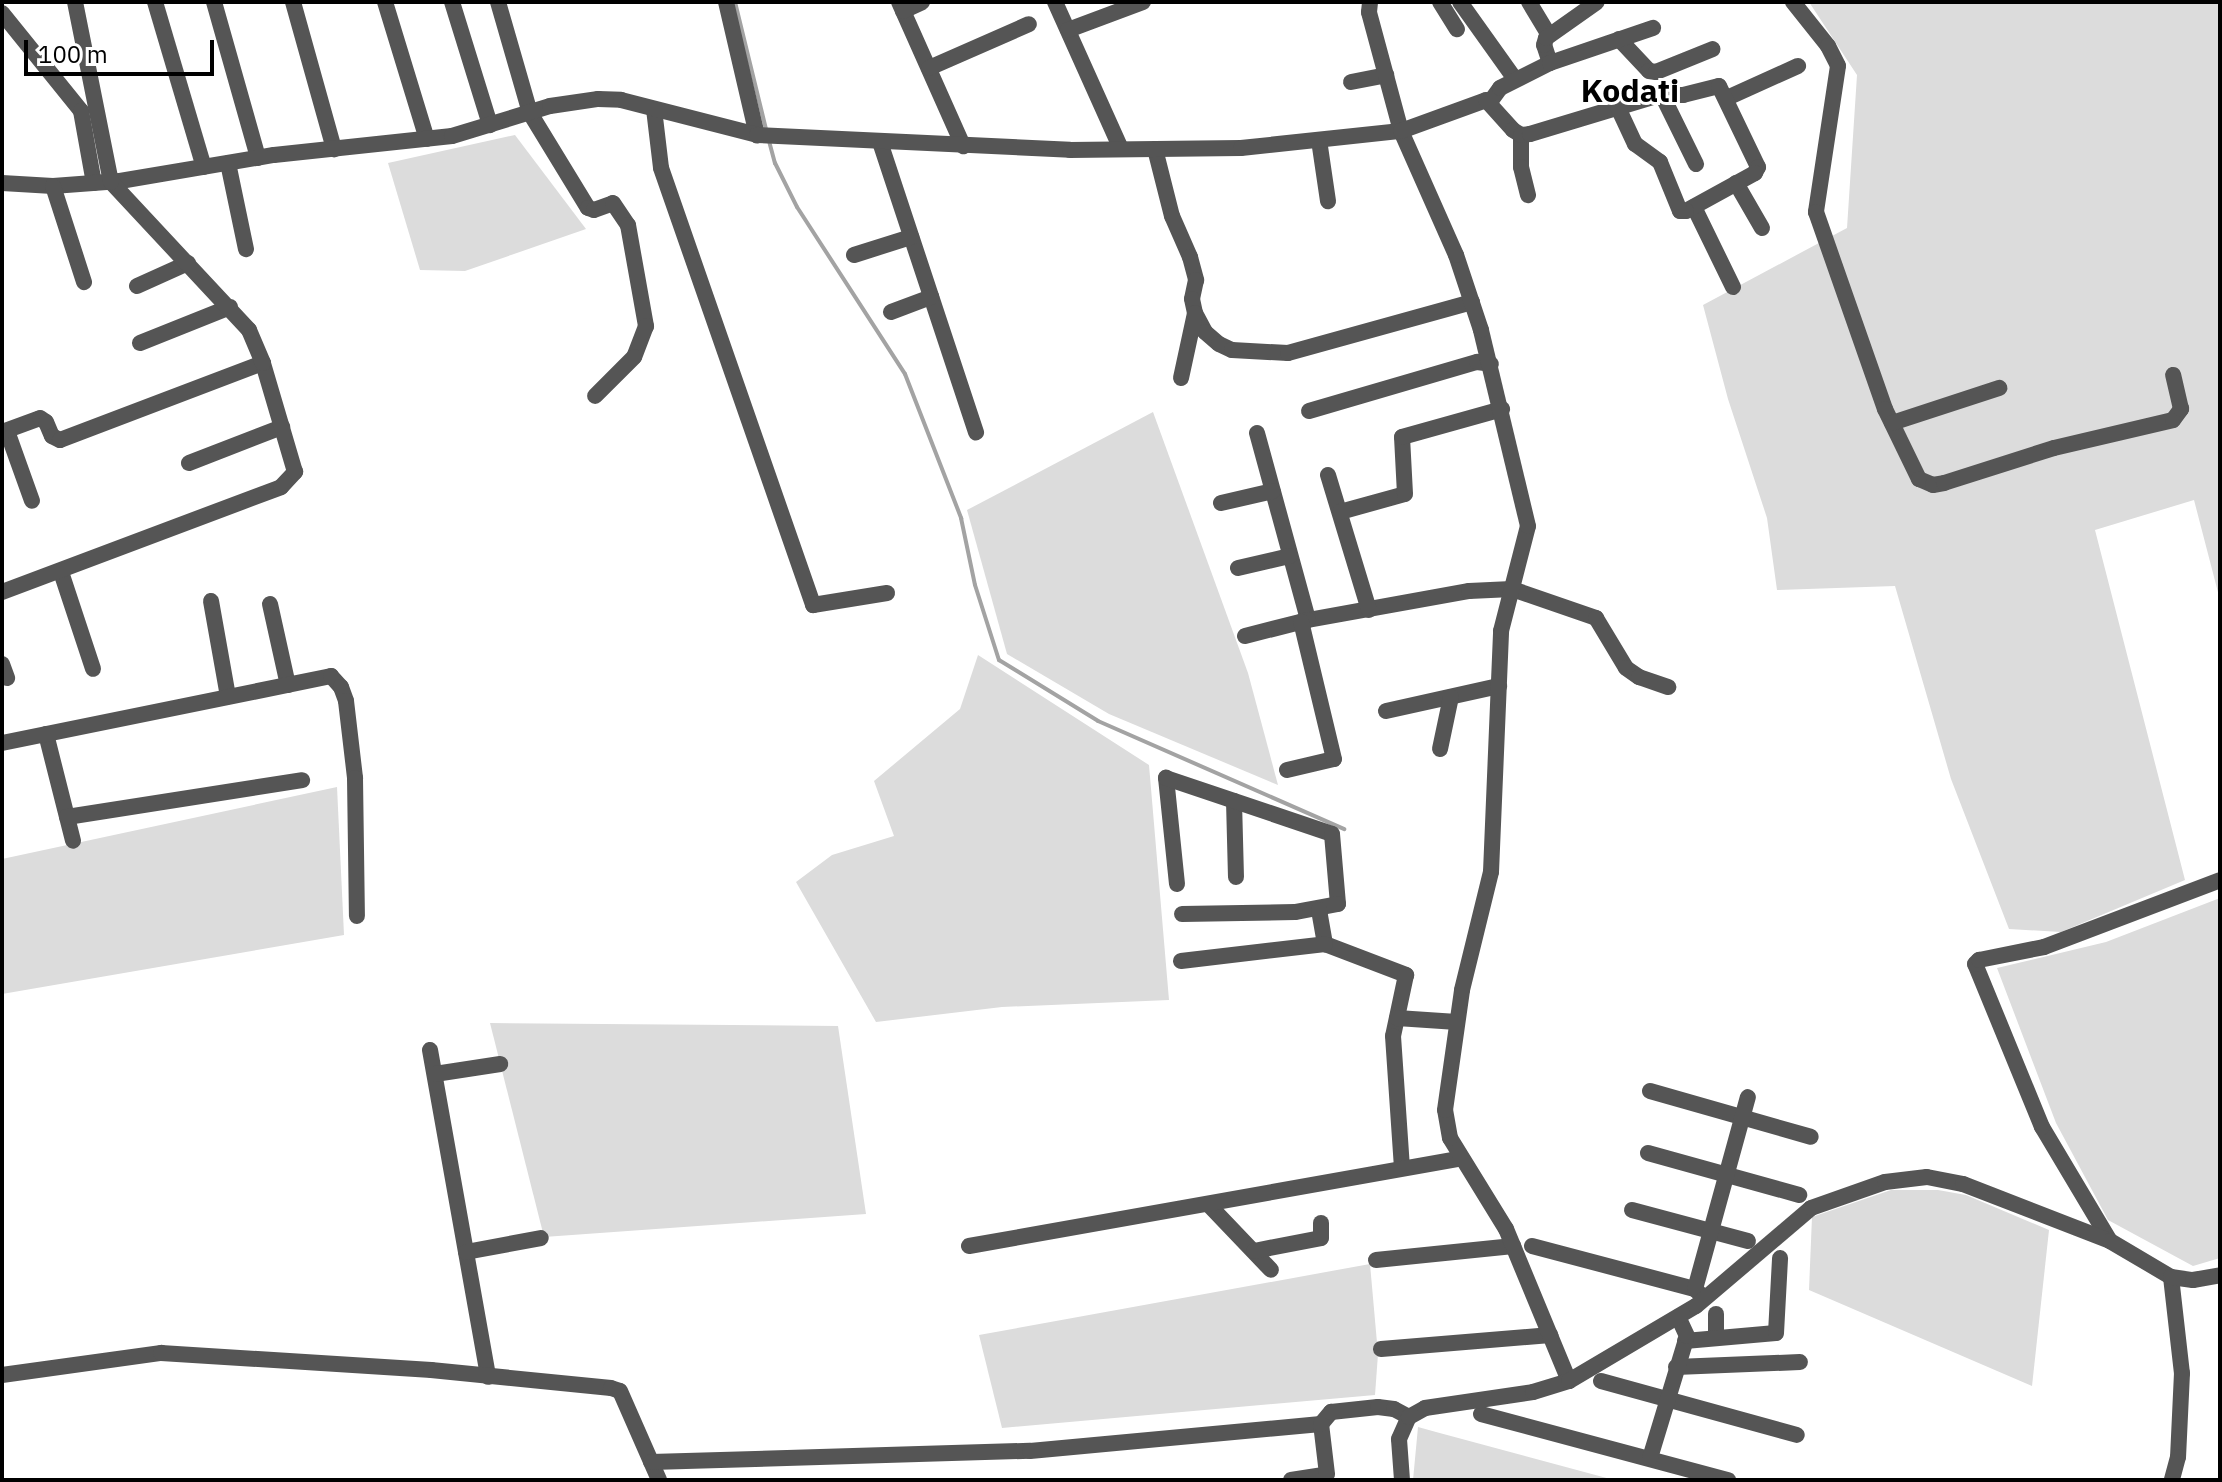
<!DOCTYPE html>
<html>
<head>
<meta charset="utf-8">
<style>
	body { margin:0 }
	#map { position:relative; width:2222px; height:1482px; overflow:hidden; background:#fff; font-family:"IBM Plex Sans",sans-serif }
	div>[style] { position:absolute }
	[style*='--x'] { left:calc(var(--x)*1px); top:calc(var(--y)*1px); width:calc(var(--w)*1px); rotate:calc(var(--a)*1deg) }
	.green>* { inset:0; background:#dcdcdc }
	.stream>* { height:4px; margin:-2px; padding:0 2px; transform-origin:2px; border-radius:2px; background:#a3a3a3 }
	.minor>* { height:16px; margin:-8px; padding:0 8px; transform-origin:8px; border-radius:8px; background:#555 }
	span { translate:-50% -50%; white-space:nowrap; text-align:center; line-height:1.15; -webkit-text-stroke:6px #fff; paint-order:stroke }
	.district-label { font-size:32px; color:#000; font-weight:700 }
	.frame { position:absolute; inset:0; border:4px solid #000; pointer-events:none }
	.scale { position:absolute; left:24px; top:40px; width:190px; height:36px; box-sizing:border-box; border:4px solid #000; border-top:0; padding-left:10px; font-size:24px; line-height:28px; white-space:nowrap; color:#000; -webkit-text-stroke:6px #fff; paint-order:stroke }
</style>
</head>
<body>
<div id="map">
	<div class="green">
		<i style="clip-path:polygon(1809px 2px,2220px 2px,2220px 600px,2194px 500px,2095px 530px,2185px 880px,2061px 932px,2009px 929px,1951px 779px,1895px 586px,1777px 590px,1767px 518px,1728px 399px,1703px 305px,1847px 228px,1857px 75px)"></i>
		<i style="clip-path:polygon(515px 135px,586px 229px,465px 271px,420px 270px,388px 163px)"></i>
		<i style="clip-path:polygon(1153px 412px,1248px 673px,1278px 785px,1109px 714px,1007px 654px,967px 510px)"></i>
		<i style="clip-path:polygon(978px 655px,1149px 765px,1169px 1000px,1002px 1007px,876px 1022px,796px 882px,832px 855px,894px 836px,874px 781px,960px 709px)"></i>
		<i style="clip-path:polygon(337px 787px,344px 935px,2px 994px,2px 859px)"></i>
		<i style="clip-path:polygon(2220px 898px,2220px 1258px,2193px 1266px,2108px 1220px,2056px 1123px,1997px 968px,2106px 942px)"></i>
		<i style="clip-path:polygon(490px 1023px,838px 1026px,866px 1214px,544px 1237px)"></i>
		<i style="clip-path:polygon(1891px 1190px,1938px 1190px,1966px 1195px,2049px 1230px,2032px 1386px,1809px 1290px,1812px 1217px)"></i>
		<i style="clip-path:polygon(1370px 1264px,1378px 1354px,1375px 1395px,1002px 1428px,979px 1335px)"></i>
		<i style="clip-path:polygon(1418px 1427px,1436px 1432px,1614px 1480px,1413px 1480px)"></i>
	</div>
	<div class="stream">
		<i style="--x:735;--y:2;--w:135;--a:76.3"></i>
		<i style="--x:769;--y:141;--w:23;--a:75"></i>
		<i style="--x:775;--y:163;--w:49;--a:63.4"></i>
		<i style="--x:797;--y:207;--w:199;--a:57.1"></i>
		<i style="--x:905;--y:374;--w:155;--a:68.7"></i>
		<i style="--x:961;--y:518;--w:68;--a:78.2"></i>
		<i style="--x:975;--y:585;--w:79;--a:72.3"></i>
		<i style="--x:999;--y:660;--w:116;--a:31.6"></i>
		<i style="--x:1098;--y:721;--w:269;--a:23.7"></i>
	</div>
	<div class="minor">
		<i style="--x:155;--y:2;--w:172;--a:73.5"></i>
		<i style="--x:214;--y:2;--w:162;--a:74.2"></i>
		<i style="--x:293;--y:2;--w:153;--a:74.4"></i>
		<i style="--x:385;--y:2;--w:143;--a:73"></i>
		<i style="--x:452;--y:2;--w:129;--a:72.8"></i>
		<i style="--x:498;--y:2;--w:116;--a:73.9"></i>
		<i style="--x:530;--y:113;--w:111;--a:58.6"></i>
		<i style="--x:588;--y:208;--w:6;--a:18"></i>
		<i style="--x:594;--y:210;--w:20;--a:-20"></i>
		<i style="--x:613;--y:203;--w:27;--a:56"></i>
		<i style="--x:628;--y:225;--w:103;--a:79.9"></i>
		<i style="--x:646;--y:326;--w:33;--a:111"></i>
		<i style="--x:634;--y:357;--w:55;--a:135"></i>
		<i style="--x:726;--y:2;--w:137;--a:76.9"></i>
		<i style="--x:899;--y:2;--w:158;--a:66"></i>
		<i style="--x:1055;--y:2;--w:161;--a:65.8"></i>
		<i style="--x:1440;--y:2;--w:32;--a:58"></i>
		<i style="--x:1460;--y:2;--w:95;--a:54.5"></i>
		<i style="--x:1529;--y:2;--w:39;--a:59"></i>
		<i style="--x:1793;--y:2;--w:56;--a:51.5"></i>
		<i style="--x:1828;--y:46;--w:22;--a:63"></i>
		<i style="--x:1838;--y:66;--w:148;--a:98.6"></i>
		<i style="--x:1816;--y:212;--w:209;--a:70.7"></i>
		<i style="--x:1885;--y:409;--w:78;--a:64.1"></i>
		<i style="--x:1919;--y:479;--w:15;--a:23"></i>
		<i style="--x:1933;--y:485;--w:11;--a:-10"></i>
		<i style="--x:1944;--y:483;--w:115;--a:-17.7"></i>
		<i style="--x:2054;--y:448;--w:122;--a:-13.2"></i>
		<i style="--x:2173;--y:420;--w:14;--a:-54"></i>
		<i style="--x:2181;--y:409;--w:35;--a:-103"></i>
		<i style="--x:903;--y:11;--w:21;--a:-25"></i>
		<i style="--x:2;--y:13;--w:126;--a:51.1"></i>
		<i style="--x:81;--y:111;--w:73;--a:79.8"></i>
		<i style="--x:1068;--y:30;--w:80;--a:-20.5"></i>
		<i style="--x:1619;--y:39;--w:44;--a:46.8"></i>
		<i style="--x:1649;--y:71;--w:7;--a:8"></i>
		<i style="--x:1656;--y:72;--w:61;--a:-22"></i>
		<i style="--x:1550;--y:63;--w:19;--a:-108"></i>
		<i style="--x:1544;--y:45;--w:7;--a:-74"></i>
		<i style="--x:1546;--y:38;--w:62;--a:-35.2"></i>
		<i style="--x:929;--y:68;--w:109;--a:-23.7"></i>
		<i style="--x:1351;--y:82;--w:36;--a:-11"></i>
		<i style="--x:1662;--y:95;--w:77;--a:63.8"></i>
		<i style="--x:1727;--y:98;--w:78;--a:-24.3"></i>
		<i style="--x:1490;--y:102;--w:17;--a:-54"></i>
		<i style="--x:1500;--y:88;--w:56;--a:-26.6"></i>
		<i style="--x:1550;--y:63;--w:109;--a:-18.8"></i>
		<i style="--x:654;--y:109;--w:59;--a:83.2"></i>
		<i style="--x:661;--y:168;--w:463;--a:70.8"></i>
		<i style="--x:813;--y:605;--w:75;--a:-9.2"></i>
		<i style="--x:1521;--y:135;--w:32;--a:90"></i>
		<i style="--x:1521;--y:167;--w:29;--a:76"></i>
		<i style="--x:1319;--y:140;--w:62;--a:81.6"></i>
		<i style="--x:880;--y:142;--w:306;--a:71.7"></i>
		<i style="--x:1155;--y:149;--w:69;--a:75.8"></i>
		<i style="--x:1172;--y:216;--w:45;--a:66.3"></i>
		<i style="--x:1190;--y:257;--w:24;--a:75"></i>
		<i style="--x:1196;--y:280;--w:19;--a:102"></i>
		<i style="--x:1192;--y:299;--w:14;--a:78"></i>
		<i style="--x:1195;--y:313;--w:21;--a:62"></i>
		<i style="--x:1205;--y:332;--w:18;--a:41"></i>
		<i style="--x:1219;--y:344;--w:14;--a:25"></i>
		<i style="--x:1232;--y:350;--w:56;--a:3.1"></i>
		<i style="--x:1288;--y:353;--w:191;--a:-15.5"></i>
		<i style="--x:228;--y:163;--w:88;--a:78.2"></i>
		<i style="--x:2;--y:183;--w:51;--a:3.4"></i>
		<i style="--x:53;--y:186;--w:67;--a:-4.3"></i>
		<i style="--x:120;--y:181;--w:156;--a:-9.6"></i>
		<i style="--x:274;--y:155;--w:179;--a:-6.1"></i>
		<i style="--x:452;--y:136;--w:102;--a:-17"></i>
		<i style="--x:550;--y:106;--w:49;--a:-8.3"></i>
		<i style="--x:598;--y:99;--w:23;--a:2"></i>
		<i style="--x:621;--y:100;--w:140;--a:14.4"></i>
		<i style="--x:757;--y:135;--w:313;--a:2.7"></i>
		<i style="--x:1070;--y:150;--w:171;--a:-0.7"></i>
		<i style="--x:1241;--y:148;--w:161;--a:-6.1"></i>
		<i style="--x:1401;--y:131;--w:123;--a:-105.1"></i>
		<i style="--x:1369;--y:12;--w:10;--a:-84"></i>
		<i style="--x:1736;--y:183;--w:52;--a:60"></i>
		<i style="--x:53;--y:186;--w:101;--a:72.1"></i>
		<i style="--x:1694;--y:207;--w:89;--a:64"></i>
		<i style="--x:854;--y:255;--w:60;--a:-17.5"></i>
		<i style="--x:137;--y:286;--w:56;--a:-24.3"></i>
		<i style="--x:891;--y:312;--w:43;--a:-20.6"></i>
		<i style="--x:140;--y:343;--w:97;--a:-21.8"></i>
		<i style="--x:1181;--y:378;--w:66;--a:-77.8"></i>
		<i style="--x:1309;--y:411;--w:175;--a:-16.3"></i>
		<i style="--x:1477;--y:362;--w:14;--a:8"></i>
		<i style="--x:1892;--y:423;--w:113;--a:-18.1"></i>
		<i style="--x:7;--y:431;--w:74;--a:70.3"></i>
		<i style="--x:2;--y:432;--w:40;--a:-20.2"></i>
		<i style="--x:40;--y:418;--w:7;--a:34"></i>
		<i style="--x:46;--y:422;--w:15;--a:67"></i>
		<i style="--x:52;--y:436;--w:9;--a:27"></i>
		<i style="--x:60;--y:440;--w:217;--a:-20.8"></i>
		<i style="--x:1257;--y:433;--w:194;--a:74.7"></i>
		<i style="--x:1308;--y:620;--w:164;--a:-10.2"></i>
		<i style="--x:1469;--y:591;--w:43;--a:-2.7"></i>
		<i style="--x:1512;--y:589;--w:89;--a:19"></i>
		<i style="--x:1596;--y:618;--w:58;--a:59"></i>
		<i style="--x:1626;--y:668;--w:16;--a:35"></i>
		<i style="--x:1639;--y:677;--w:31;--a:19"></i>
		<i style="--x:189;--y:463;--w:100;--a:-21.2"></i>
		<i style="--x:1328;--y:475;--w:141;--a:73.1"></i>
		<i style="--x:1221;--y:503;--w:53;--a:-13"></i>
		<i style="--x:1340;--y:512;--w:67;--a:-15.5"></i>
		<i style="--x:1405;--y:494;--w:57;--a:-93"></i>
		<i style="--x:1402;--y:437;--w:104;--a:-15.6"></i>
		<i style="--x:1238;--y:568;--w:53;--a:-13"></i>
		<i style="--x:61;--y:572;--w:102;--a:71.7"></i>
		<i style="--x:2;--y:592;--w:298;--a:-20.6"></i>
		<i style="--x:281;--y:487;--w:21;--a:-47"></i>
		<i style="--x:295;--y:472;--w:114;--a:-106.4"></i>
		<i style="--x:263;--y:363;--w:36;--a:-113"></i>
		<i style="--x:249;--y:330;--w:202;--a:-133"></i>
		<i style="--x:111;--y:182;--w:184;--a:-101.3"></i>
		<i style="--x:211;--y:601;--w:97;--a:79.9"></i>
		<i style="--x:270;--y:604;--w:83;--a:77.5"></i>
		<i style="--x:1245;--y:636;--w:65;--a:-14.3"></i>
		<i style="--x:2;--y:664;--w:15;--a:70"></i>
		<i style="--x:1386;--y:711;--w:116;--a:-12.5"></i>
		<i style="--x:46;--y:734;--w:110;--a:75.8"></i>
		<i style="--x:2;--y:743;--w:336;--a:-11.5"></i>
		<i style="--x:331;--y:676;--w:15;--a:48"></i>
		<i style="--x:341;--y:687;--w:15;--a:70"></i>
		<i style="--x:346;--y:701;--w:78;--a:83.3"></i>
		<i style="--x:355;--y:778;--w:138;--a:89.2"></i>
		<i style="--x:1440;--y:749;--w:53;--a:-78.1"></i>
		<i style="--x:1287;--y:770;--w:48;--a:-13.2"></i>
		<i style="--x:1334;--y:759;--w:141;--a:-103.5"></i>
		<i style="--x:1234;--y:801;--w:76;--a:88.5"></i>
		<i style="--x:67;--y:817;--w:238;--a:-8.9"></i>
		<i style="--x:1177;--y:884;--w:107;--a:-95.9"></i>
		<i style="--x:1166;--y:778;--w:175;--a:18.6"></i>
		<i style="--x:1332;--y:834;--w:70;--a:85.1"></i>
		<i style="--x:1338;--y:904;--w:44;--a:169.5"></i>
		<i style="--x:1295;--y:912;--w:113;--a:179"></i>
		<i style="--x:1319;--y:910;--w:35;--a:80"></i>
		<i style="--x:1325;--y:944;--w:87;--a:20.9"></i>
		<i style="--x:1406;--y:975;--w:62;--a:102"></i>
		<i style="--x:1393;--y:1036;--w:131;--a:86.1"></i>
		<i style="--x:1181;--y:961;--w:145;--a:-6.7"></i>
		<i style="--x:1397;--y:1018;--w:60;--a:3.8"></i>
		<i style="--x:430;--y:1050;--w:332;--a:79.9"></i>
		<i style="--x:435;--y:1074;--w:66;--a:-8.7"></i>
		<i style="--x:1650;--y:1091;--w:167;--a:15.9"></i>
		<i style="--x:1648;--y:1153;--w:157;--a:15.5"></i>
		<i style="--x:1208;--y:1204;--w:91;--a:46.3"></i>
		<i style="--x:1632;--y:1210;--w:120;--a:15"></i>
		<i style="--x:2110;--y:1241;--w:133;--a:-120.8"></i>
		<i style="--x:2042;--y:1127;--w:176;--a:-112.3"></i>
		<i style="--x:1975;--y:964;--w:6;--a:-45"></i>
		<i style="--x:1979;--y:960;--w:66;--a:-11.3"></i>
		<i style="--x:2044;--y:947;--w:188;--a:-20.8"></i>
		<i style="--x:969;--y:1246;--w:500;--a:-10.1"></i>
		<i style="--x:1532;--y:1246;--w:169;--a:14.8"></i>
		<i style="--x:1695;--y:1289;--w:10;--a:45"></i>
		<i style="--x:1254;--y:1251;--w:68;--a:-11"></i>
		<i style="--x:1321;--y:1238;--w:15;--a:-90"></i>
		<i style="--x:466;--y:1252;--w:76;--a:-10.6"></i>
		<i style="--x:1376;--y:1260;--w:138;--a:-5.8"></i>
		<i style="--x:2171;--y:1277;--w:97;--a:83.5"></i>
		<i style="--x:2182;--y:1373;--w:84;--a:92.7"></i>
		<i style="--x:2178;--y:1457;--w:24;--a:105"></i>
		<i style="--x:1695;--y:1289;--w:199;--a:-74.6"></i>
		<i style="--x:1716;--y:1338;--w:24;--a:-90"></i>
		<i style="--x:1685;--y:1341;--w:91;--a:-5"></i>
		<i style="--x:1776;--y:1333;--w:75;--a:-86.9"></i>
		<i style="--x:1381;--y:1349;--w:170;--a:-4.7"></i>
		<i style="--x:1676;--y:1367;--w:124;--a:-2.3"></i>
		<i style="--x:2;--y:1375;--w:161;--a:-7.9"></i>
		<i style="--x:161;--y:1353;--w:271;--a:3.6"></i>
		<i style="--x:431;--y:1370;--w:181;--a:5.7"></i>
		<i style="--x:611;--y:1388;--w:9;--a:18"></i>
		<i style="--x:620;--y:1391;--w:97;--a:66.3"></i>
		<i style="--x:1569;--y:1381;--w:165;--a:-112.5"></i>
		<i style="--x:1506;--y:1229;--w:107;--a:-121.6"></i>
		<i style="--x:1450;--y:1138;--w:28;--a:-100"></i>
		<i style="--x:1445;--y:1110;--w:121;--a:-81.9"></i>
		<i style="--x:1462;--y:990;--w:122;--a:-76.2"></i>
		<i style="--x:1491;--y:872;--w:241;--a:-87.6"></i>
		<i style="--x:1501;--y:631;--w:108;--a:-75.6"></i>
		<i style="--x:1528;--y:526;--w:202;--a:-103.5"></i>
		<i style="--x:1481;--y:330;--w:79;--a:-108.4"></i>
		<i style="--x:1456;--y:255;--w:136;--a:-113.9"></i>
		<i style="--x:1401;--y:131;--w:90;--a:-20"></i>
		<i style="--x:1486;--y:100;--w:40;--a:48"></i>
		<i style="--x:1513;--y:130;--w:9;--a:32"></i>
		<i style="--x:1521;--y:135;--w:9;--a:-6"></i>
		<i style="--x:1530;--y:134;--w:135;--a:-16.8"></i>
		<i style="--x:1659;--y:95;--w:24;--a:0"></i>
		<i style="--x:1683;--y:95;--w:37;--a:-14"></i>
		<i style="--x:1719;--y:86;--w:90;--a:64.3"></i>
		<i style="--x:1758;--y:167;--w:7;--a:117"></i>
		<i style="--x:1755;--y:173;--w:79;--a:151.2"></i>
		<i style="--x:1686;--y:211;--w:6;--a:180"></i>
		<i style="--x:1680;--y:211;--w:53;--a:-112.2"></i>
		<i style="--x:1660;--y:162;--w:31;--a:-144"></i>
		<i style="--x:1635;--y:144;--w:40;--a:-115"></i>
		<i style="--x:1601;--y:1381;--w:203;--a:15.4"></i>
		<i style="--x:1481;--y:1414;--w:256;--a:15"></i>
		<i style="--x:1650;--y:1458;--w:127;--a:-73.1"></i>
		<i style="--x:1687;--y:1336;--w:21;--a:-115"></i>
		<i style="--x:651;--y:1462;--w:379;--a:-1.7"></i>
		<i style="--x:1030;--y:1451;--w:292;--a:-5.3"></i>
		<i style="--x:1291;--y:1480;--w:36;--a:-9"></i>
		<i style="--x:1327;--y:1474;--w:50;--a:-96.8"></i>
		<i style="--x:1321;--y:1424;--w:16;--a:-50"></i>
		<i style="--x:1331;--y:1412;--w:47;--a:-6.1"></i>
		<i style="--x:1378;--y:1407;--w:16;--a:7"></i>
		<i style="--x:1394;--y:1409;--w:17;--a:28"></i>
		<i style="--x:1402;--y:1480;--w:41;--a:-94.2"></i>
		<i style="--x:1399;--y:1439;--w:24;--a:-66"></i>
		<i style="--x:1409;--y:1417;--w:18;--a:-29"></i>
		<i style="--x:1425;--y:1408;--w:109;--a:-8.4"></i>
		<i style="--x:1533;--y:1392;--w:38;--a:-17"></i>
		<i style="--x:1569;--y:1381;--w:147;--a:-30.6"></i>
		<i style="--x:1696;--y:1306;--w:151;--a:-40.4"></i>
		<i style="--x:1811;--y:1208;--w:78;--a:-19.4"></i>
		<i style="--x:1885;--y:1182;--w:42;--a:-6.8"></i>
		<i style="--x:1927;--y:1177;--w:37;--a:11"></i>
		<i style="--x:1963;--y:1184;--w:158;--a:21.2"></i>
		<i style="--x:2110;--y:1241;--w:71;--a:30.5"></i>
		<i style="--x:2171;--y:1277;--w:22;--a:8"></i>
		<i style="--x:2193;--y:1280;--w:27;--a:-10"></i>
	</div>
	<div class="district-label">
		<span style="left:1630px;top:90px">Kodati</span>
	</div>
	<div class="frame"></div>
	<div class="scale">100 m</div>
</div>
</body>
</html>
